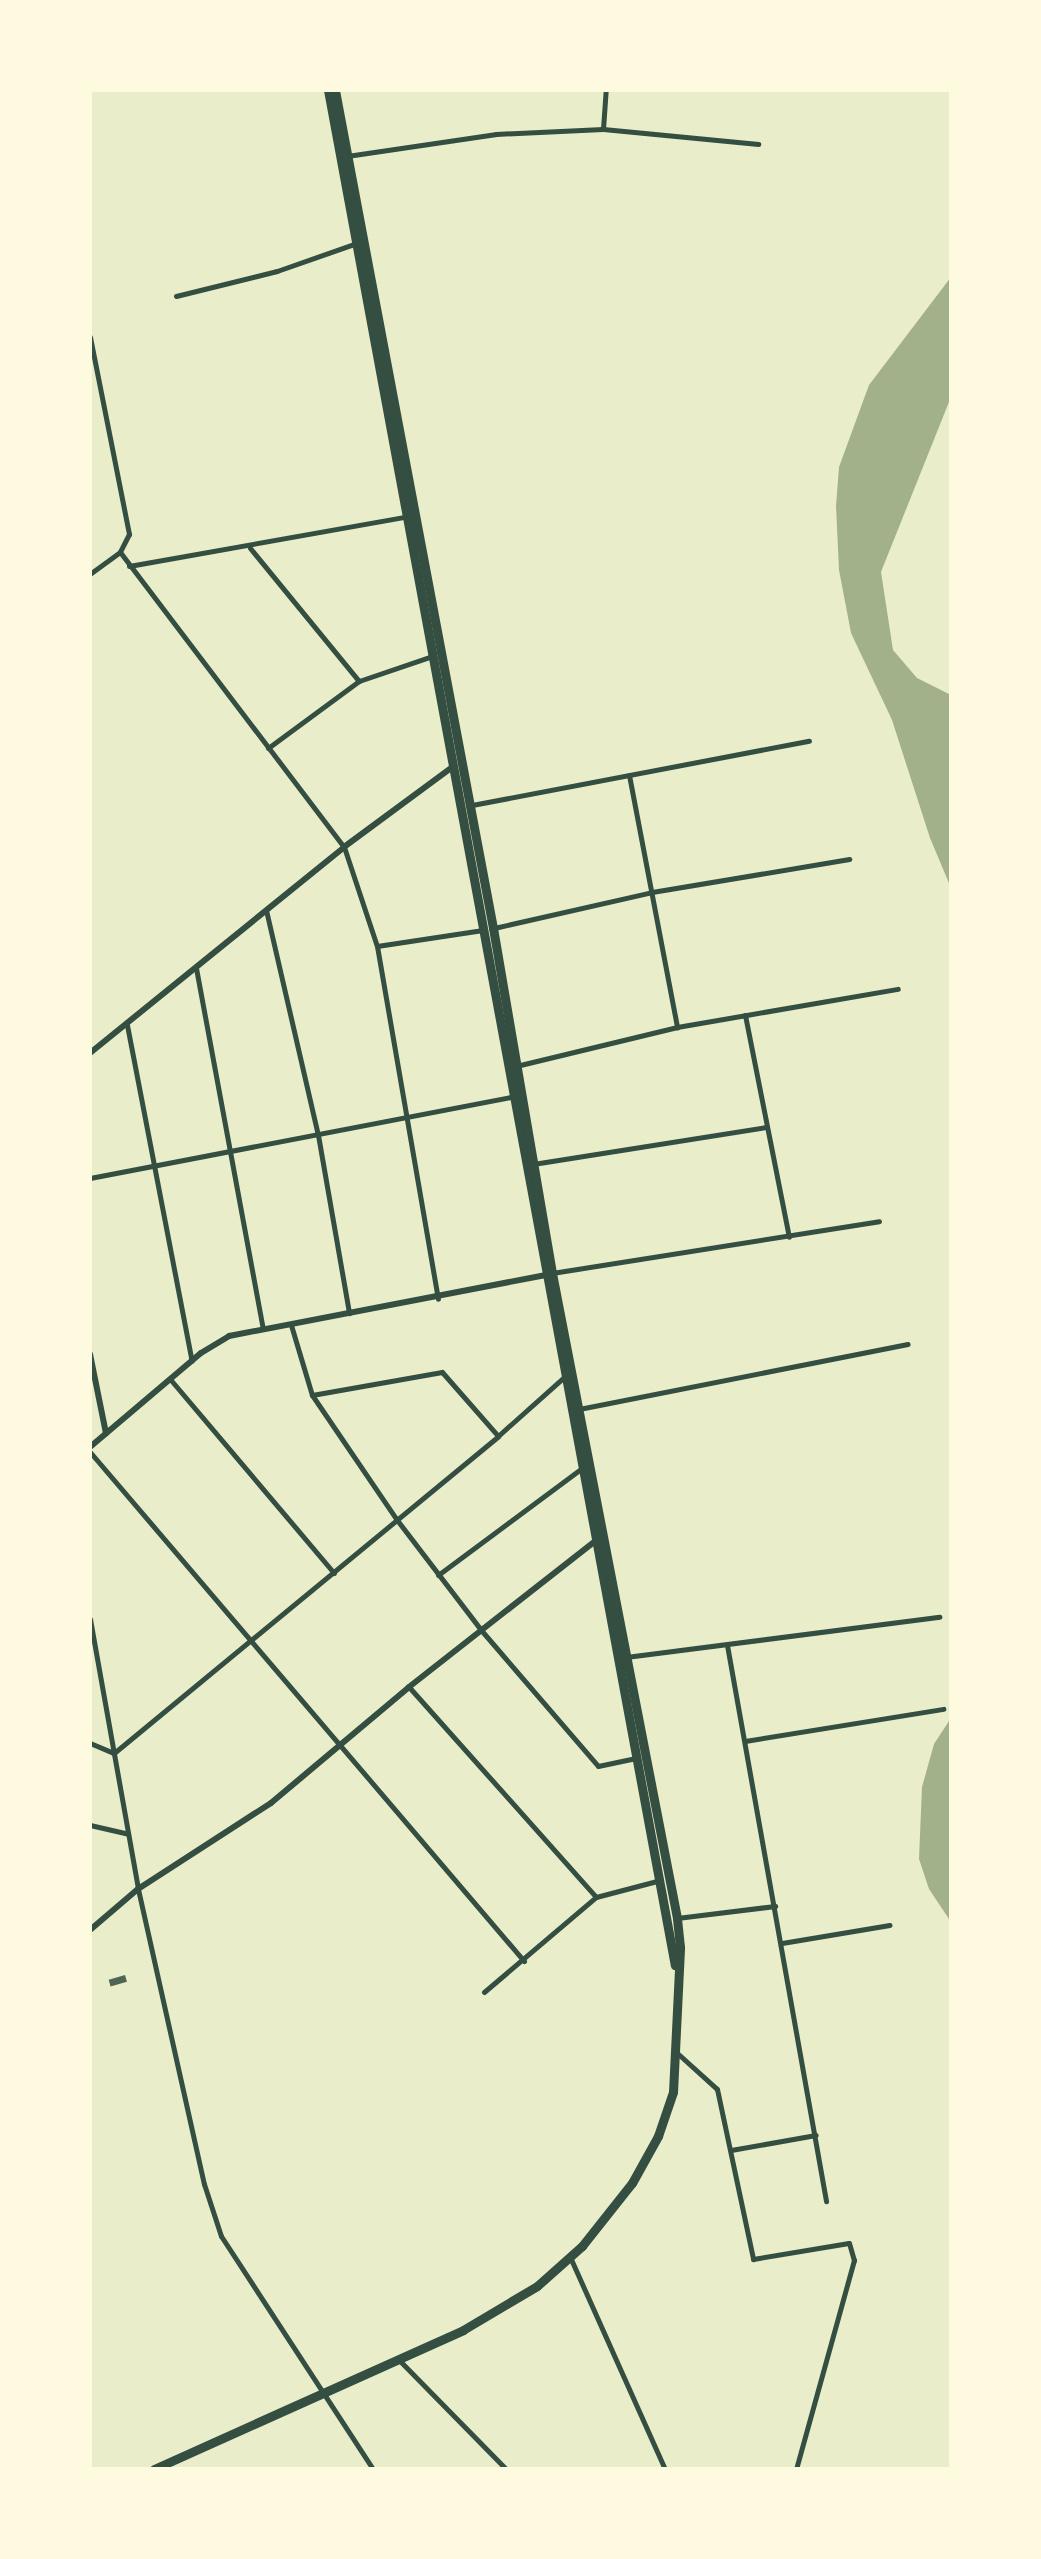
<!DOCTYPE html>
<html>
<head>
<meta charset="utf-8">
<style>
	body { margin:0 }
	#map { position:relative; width:1041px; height:2559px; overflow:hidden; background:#e9edc9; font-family:Ubuntu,sans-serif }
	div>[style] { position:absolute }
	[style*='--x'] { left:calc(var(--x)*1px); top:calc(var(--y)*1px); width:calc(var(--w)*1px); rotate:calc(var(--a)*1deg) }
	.water>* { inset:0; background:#a3b18a }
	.building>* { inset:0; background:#4f6655; transform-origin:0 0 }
	.minor>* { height:5px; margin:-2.5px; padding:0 2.5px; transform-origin:2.5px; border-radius:2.5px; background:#344e41 }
	.tertiary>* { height:6px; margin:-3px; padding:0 3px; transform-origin:3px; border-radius:3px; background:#344e41 }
	.primary>* { height:9px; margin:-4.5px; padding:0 4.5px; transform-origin:4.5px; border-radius:4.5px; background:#344e41 }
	span { translate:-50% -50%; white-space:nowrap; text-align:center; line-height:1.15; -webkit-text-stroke:8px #fefae0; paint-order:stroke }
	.frame { position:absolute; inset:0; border:92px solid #fefae0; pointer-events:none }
</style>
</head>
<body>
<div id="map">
	<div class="water">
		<i style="clip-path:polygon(951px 277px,951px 397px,881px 572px,893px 650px,917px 678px,951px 695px,951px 888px,930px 838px,892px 720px,851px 633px,839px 570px,836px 506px,839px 467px,869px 385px)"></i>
		<i style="clip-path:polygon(951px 1718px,951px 1922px,929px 1889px,919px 1859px,922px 1787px,934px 1744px)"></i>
	</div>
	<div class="building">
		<i style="left:125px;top:1975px;width:7px;height:17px;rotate:74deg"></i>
	</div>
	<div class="minor">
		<i style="--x:603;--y:129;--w:39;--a:-86"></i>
		<i style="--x:347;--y:156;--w:151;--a:-8.4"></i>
		<i style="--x:496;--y:134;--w:107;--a:-2.7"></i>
		<i style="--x:603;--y:129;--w:156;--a:5.5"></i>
		<i style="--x:176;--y:296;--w:104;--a:-13.9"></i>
		<i style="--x:277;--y:271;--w:82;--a:-19.3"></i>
		<i style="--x:90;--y:337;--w:201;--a:78.8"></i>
		<i style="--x:129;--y:534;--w:20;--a:117"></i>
		<i style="--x:120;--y:552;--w:37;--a:144"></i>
		<i style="--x:250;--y:548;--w:172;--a:50.7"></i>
		<i style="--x:120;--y:552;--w:370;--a:52.8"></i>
		<i style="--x:344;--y:847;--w:104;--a:71.6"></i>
		<i style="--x:377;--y:946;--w:358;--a:80.2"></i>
		<i style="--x:129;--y:566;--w:280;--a:-10.1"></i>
		<i style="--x:268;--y:748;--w:113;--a:-36.4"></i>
		<i style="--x:359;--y:681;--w:78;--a:-18.7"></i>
		<i style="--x:629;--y:775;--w:257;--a:79.2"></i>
		<i style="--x:472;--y:805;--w:343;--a:-10.8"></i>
		<i style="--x:266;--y:910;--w:231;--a:77"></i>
		<i style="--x:318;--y:1135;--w:181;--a:80.1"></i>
		<i style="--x:494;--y:928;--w:162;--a:-12.8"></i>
		<i style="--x:652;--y:892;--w:200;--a:-9.5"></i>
		<i style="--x:377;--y:946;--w:107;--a:-8.6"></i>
		<i style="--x:196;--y:968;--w:367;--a:79.5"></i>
		<i style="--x:745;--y:1015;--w:226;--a:78.8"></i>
		<i style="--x:127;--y:1025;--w:342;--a:79.1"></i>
		<i style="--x:516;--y:1066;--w:166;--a:-13.6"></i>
		<i style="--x:677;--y:1027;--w:224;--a:-9.8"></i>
		<i style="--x:533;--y:1164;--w:236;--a:-9"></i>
		<i style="--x:90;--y:1178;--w:432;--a:-10.9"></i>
		<i style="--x:552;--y:1273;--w:331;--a:-9"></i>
		<i style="--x:291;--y:1325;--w:73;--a:73.3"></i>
		<i style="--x:312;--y:1395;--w:151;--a:55.8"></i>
		<i style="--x:397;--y:1520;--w:138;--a:52.6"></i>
		<i style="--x:481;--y:1630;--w:179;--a:49.3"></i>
		<i style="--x:598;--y:1766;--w:40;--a:-12"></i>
		<i style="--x:170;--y:1379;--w:254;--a:49.8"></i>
		<i style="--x:312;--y:1395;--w:132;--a:-10"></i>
		<i style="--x:442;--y:1372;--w:85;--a:48.8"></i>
		<i style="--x:579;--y:1409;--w:335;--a:-11.2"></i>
		<i style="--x:90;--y:1452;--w:669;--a:49.55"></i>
		<i style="--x:438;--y:1575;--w:179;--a:-36.6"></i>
		<i style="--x:90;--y:1619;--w:274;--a:79.9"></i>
		<i style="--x:138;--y:1889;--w:302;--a:77.4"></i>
		<i style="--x:204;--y:2184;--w:55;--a:71.9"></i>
		<i style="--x:221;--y:2236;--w:278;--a:56.9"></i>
		<i style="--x:727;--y:1645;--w:565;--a:79.9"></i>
		<i style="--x:626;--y:1657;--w:316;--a:-7.3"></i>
		<i style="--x:409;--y:1687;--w:281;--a:48.3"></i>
		<i style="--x:745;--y:1741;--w:201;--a:-9.2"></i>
		<i style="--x:90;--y:1743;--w:26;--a:23"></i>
		<i style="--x:114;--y:1753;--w:498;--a:-39.5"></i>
		<i style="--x:498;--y:1436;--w:90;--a:-41.8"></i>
		<i style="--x:90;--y:1825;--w:39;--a:13"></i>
		<i style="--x:677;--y:1918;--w:99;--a:-7"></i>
		<i style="--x:782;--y:1943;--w:109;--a:-9.5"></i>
		<i style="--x:484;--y:1992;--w:147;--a:-40.3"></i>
		<i style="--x:596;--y:1897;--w:63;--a:-14.7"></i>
		<i style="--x:676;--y:2052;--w:55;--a:42.1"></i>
		<i style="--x:717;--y:2089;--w:174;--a:78"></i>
		<i style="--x:753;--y:2259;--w:97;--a:-9.5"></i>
		<i style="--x:849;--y:2243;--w:18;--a:74"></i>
		<i style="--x:854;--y:2260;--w:217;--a:105.5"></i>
		<i style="--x:731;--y:2150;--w:86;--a:-10"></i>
		<i style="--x:570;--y:2257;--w:232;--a:65.9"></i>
		<i style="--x:399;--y:2360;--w:153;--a:45.5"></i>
	</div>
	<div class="tertiary">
		<i style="--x:90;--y:1053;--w:327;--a:-39"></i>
		<i style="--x:344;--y:847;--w:137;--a:-36.4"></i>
		<i style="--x:90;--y:1354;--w:81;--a:78.6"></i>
		<i style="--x:90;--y:1447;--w:145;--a:-40.3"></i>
		<i style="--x:201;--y:1353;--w:33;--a:-31"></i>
		<i style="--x:229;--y:1336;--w:328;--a:-10.9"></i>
		<i style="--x:90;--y:1930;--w:63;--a:-40.5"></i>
		<i style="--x:138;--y:1889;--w:158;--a:-32.9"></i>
		<i style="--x:271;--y:1803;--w:180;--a:-40"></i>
		<i style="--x:409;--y:1687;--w:241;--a:-38.1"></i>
	</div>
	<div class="primary">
		<i style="--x:328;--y:90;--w:1907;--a:79.52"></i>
		<i style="--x:154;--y:2469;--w:339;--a:-24.2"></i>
		<i style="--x:463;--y:2330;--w:86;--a:-30.7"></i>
		<i style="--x:537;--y:2286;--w:60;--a:-41.6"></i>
		<i style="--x:582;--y:2246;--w:80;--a:-51.6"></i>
		<i style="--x:632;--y:2183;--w:54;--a:-61"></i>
		<i style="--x:658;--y:2136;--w:46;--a:-71.2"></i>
		<i style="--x:673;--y:2092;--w:145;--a:-87.2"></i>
		<i style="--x:680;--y:1947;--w:29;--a:-96"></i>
		<i style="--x:677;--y:1918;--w:657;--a:-100.97"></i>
		<i style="--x:552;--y:1273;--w:350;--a:-99.7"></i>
		<i style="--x:493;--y:928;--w:853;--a:-100.68"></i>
	</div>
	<div class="frame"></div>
</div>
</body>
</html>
